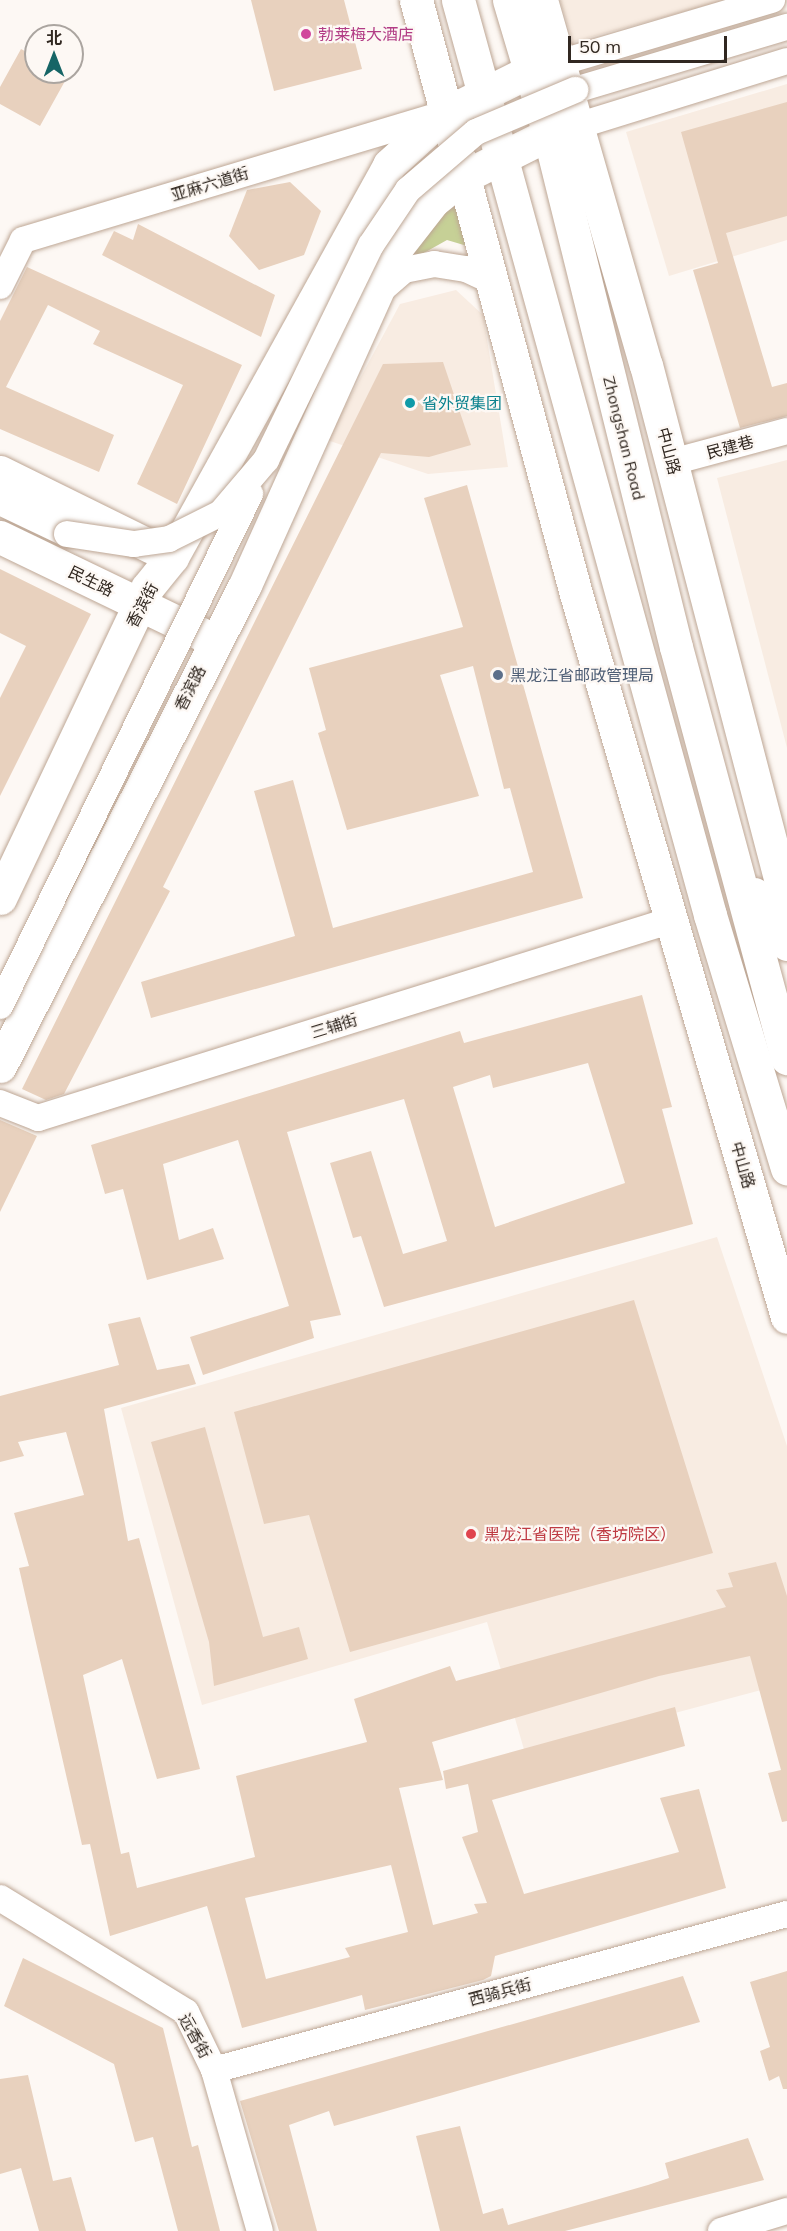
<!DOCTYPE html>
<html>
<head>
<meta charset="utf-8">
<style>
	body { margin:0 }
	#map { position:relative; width:787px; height:2231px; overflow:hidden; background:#fdf8f4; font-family:Mulish,"Noto Sans SC",sans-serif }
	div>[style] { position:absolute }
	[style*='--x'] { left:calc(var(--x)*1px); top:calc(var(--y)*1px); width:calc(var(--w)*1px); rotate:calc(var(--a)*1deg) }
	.built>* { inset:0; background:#f8ece2 }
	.green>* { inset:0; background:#c6d096 }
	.building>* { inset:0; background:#e8d1be }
	.roads { filter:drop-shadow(0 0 2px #bda694) drop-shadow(0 0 2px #bda694) }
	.minor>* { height:26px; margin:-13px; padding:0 13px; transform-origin:13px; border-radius:13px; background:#fff }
	.major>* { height:33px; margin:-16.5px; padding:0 16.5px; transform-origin:16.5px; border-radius:16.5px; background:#fff }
	.bridges { filter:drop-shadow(0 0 2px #bda694) drop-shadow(0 0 2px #bda694) }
	.minor-bridge>* { height:26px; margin:-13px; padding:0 13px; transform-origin:13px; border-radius:13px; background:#fff }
	.dots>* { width:16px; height:16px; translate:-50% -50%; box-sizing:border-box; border:3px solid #fdf8f4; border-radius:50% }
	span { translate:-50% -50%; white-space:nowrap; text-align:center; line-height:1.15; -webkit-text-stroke:4.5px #fdf8f4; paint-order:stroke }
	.hotel-label { font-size:16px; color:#b23c85 }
	.left { translate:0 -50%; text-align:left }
	.street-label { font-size:16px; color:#312821 }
	.culture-label { font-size:16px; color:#0d838f }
	.service-label { font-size:16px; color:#4e5e75 }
	.health-label { font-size:16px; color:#be3a42 }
	.north { position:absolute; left:24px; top:24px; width:60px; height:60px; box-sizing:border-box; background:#fdf8f4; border:2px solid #aba5a0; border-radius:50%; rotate:0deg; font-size:16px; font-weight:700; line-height:24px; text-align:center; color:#312821 }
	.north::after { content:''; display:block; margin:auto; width:21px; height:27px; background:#166566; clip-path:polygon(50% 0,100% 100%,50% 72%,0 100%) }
	.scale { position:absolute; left:568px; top:36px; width:159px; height:27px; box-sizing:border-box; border:3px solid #312821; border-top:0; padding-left:8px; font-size:18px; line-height:21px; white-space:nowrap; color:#312821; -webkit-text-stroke:4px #fdf8f4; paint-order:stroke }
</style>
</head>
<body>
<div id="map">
	<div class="built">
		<i style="clip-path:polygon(560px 0,726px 0,573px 42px)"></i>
		<i style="clip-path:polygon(787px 84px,787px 240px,669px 276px,626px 132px)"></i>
		<i style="clip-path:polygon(456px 290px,483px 315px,508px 467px,428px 474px,327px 440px,400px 304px)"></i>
		<i style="clip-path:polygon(787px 460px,787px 748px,717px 478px)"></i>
		<i style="clip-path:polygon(717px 1237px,787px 1446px,787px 1683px,525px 1753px,487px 1622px,202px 1705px,121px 1408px)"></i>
	</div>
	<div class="green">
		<i style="clip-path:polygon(471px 182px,494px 254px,447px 240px,397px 268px)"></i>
	</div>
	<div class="building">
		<i style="clip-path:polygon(251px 0,344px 0,362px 69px,274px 91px)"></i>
		<i style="clip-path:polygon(21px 49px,36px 57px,36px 72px,70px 72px,40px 126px,0 104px,0 87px)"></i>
		<i style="clip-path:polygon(787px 102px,787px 216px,726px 233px,772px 387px,787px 383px,787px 416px,740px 428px,693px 270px,718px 263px,681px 132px)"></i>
		<i style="clip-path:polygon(290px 182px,321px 211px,304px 255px,259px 270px,229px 236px,247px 190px)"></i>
		<i style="clip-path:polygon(138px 224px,275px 295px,261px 337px,102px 255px,114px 231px,133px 240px)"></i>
		<i style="clip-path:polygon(27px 267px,242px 365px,177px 504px,137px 484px,183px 385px,93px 344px,100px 331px,48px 305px,6px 387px,114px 435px,99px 472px,0 429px,0 321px)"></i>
		<i style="clip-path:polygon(443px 362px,471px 445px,429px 457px,381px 453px,163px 887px,170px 891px,64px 1094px,46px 1100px,22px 1089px,383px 364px)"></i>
		<i style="clip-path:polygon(467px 485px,583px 898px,151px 1018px,141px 982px,295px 936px,254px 791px,293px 780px,333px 928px,533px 872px,510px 788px,504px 789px,473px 666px,440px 675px,479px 796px,347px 830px,318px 733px,326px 730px,309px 668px,463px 627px,424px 498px)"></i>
		<i style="clip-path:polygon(0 569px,91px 614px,0 796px,0 698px,26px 646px,0 633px)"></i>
		<i style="clip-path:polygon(evenodd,642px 995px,672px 1107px,662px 1109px,693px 1224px,384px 1307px,361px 1236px,353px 1238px,330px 1163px,371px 1151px,403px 1254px,447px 1241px,404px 1099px,287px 1132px,341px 1315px,310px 1321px,314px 1338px,203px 1375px,190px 1337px,289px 1306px,238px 1140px,163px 1164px,179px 1240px,213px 1228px,224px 1259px,147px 1280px,123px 1189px,105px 1194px,91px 1145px,460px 1031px,464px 1043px,642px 995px,588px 1063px,625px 1183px,495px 1227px,453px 1087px,490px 1075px,493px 1088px,588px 1063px)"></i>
		<i style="clip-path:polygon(0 1120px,37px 1136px,0 1212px)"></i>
		<i style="clip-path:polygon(634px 1300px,713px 1553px,350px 1652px,309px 1515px,264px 1524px,234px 1412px)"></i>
		<i style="clip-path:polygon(evenodd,140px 1317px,157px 1370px,189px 1364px,196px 1384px,104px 1409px,128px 1541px,139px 1538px,200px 1769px,157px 1779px,122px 1659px,83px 1675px,121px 1854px,129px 1852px,137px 1888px,255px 1857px,236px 1776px,367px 1742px,354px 1699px,450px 1666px,456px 1681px,726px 1607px,716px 1590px,733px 1587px,728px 1573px,776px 1562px,787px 1596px,787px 1821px,782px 1822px,768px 1773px,781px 1770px,750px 1656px,659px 1676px,432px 1742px,443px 1780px,399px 1788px,433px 1925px,478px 1913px,474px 1904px,487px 1903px,462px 1837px,478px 1832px,468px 1784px,446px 1789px,443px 1771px,675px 1707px,685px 1746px,492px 1800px,524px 1894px,679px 1852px,660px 1798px,699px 1789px,726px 1888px,495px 1956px,491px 1976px,483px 1980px,365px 2010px,362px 1995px,242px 2028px,207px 1906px,110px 1936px,90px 1844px,82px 1845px,19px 1568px,29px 1566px,14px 1513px,84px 1495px,66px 1432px,18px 1442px,24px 1456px,0 1462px,0 1396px,119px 1365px,108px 1324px,140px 1317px,391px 1865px,408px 1932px,345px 1948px,350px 1957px,266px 1979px,245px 1898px,391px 1865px)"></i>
		<i style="clip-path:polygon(205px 1427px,263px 1637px,299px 1627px,308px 1659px,214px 1686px,209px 1642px,151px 1442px)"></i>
		<i style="clip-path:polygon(23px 1958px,163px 2028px,192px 2147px,198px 2145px,220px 2231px,178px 2231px,153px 2137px,135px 2142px,114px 2064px,4px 2006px)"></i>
		<i style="clip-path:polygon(787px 1971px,787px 2089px,783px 2089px,779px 2076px,769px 2081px,760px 2051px,770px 2047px,750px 1982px)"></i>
		<i style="clip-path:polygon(683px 1976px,700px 2022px,334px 2126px,329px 2111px,289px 2125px,317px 2231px,279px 2231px,240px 2101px)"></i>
		<i style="clip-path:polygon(28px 2075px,53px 2181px,71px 2177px,86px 2231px,39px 2231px,21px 2168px,0 2174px,0 2079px)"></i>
		<i style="clip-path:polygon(460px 2126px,483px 2214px,503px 2208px,508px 2225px,648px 2185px,669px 2178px,665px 2163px,748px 2138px,764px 2180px,565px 2231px,440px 2231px,416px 2136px)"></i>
	</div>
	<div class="roads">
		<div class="minor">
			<i style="--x:542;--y:68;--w:240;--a:-16.5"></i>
			<i style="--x:575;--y:90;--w:221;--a:-16.6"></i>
			<i style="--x:561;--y:131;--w:237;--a:-17.2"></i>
			<i style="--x:0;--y:286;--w:51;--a:-63.4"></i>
			<i style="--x:23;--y:240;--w:438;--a:-16.7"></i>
			<i style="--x:380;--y:291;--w:32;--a:-41"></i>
			<i style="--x:404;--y:270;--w:31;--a:-11"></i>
			<i style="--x:434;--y:264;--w:32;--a:9"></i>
			<i style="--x:466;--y:269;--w:26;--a:25"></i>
			<i style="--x:672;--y:462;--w:119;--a:-15.1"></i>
			<i style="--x:0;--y:502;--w:74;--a:25.5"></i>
			<i style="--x:0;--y:1103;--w:41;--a:21.5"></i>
			<i style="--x:38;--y:1118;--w:661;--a:-17.34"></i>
			<i style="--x:0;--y:1898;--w:218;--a:31.5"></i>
			<i style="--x:186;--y:2012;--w:64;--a:64.2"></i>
			<i style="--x:214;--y:2070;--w:167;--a:74.1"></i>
			<i style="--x:214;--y:2070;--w:594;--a:-15.23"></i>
			<i style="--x:721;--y:2231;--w:69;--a:-16.9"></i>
		</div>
		<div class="major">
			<i style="--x:416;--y:0;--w:615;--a:74.92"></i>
			<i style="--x:576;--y:594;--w:753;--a:73.73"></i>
			<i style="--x:458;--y:0;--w:949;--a:74.6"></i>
			<i style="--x:710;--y:915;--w:265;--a:73.1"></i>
			<i style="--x:509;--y:0;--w:140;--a:73.4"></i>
			<i style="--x:549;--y:134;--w:528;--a:76.1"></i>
			<i style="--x:676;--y:647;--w:426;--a:74.9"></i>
			<i style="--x:541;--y:0;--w:380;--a:74"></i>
			<i style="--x:646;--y:365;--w:558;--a:75.37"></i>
			<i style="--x:0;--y:472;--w:169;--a:26.3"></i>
			<i style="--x:0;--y:537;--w:237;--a:25.7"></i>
			<i style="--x:754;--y:894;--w:60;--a:56.6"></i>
			<i style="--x:0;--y:898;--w:343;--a:-64.6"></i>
			<i style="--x:147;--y:588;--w:40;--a:-51"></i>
			<i style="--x:172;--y:557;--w:448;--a:-61"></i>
			<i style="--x:389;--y:165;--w:77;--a:-42.4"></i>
			<i style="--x:446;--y:113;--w:94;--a:-26.6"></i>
			<i style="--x:0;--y:1066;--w:540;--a:-63.01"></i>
			<i style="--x:245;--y:585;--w:371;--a:-65.8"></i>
			<i style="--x:397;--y:247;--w:58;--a:-52"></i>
			<i style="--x:433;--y:201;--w:38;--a:-39"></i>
			<i style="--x:463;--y:177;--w:96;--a:-26.6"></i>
		</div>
	</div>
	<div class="bridges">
		<div class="minor-bridge">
			<i style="--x:67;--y:534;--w:68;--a:8.5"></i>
			<i style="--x:134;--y:544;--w:35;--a:-8"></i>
			<i style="--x:169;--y:539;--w:58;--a:-26.6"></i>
			<i style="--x:221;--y:513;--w:70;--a:-49.7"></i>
			<i style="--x:266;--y:460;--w:239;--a:-64"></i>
			<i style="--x:371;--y:245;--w:66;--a:-56.1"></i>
			<i style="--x:408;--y:190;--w:89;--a:-40.5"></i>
			<i style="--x:476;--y:132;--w:108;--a:-23"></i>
			<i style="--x:0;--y:1006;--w:570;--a:-63.97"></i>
		</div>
	</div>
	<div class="dots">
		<i style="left:306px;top:34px;background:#d1479c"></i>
		<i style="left:410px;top:403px;background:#0f9aa8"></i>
		<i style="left:498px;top:675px;background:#5c6f8a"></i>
		<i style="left:471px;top:1534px;background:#e0444e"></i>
	</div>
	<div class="hotel-label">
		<span class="left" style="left:318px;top:34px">勃莱梅大酒店</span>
	</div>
	<div class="street-label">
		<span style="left:210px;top:184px;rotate:-17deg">亚麻六道街</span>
		<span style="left:624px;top:438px;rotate:76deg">Zhongshan Road</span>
		<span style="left:730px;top:447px;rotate:-15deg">民建巷</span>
		<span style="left:669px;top:451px;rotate:75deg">中山路</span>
		<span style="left:91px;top:581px;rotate:26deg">民生路</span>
		<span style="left:142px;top:605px;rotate:-62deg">香滨街</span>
		<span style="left:190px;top:688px;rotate:-63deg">香滨路</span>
		<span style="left:334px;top:1026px;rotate:-17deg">三辅街</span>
		<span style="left:743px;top:1165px;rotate:74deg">中山路</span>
		<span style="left:500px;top:1992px;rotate:-15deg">西骑兵街</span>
		<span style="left:195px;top:2036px;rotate:61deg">远香街</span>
	</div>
	<div class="culture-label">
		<span class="left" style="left:422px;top:403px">省外贸集团</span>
	</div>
	<div class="service-label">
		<span class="left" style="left:510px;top:675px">黑龙江省邮政管理局</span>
	</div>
	<div class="health-label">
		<span class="left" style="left:484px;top:1534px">黑龙江省医院（香坊院区）</span>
	</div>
	<div class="north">北</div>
	<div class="scale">50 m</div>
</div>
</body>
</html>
